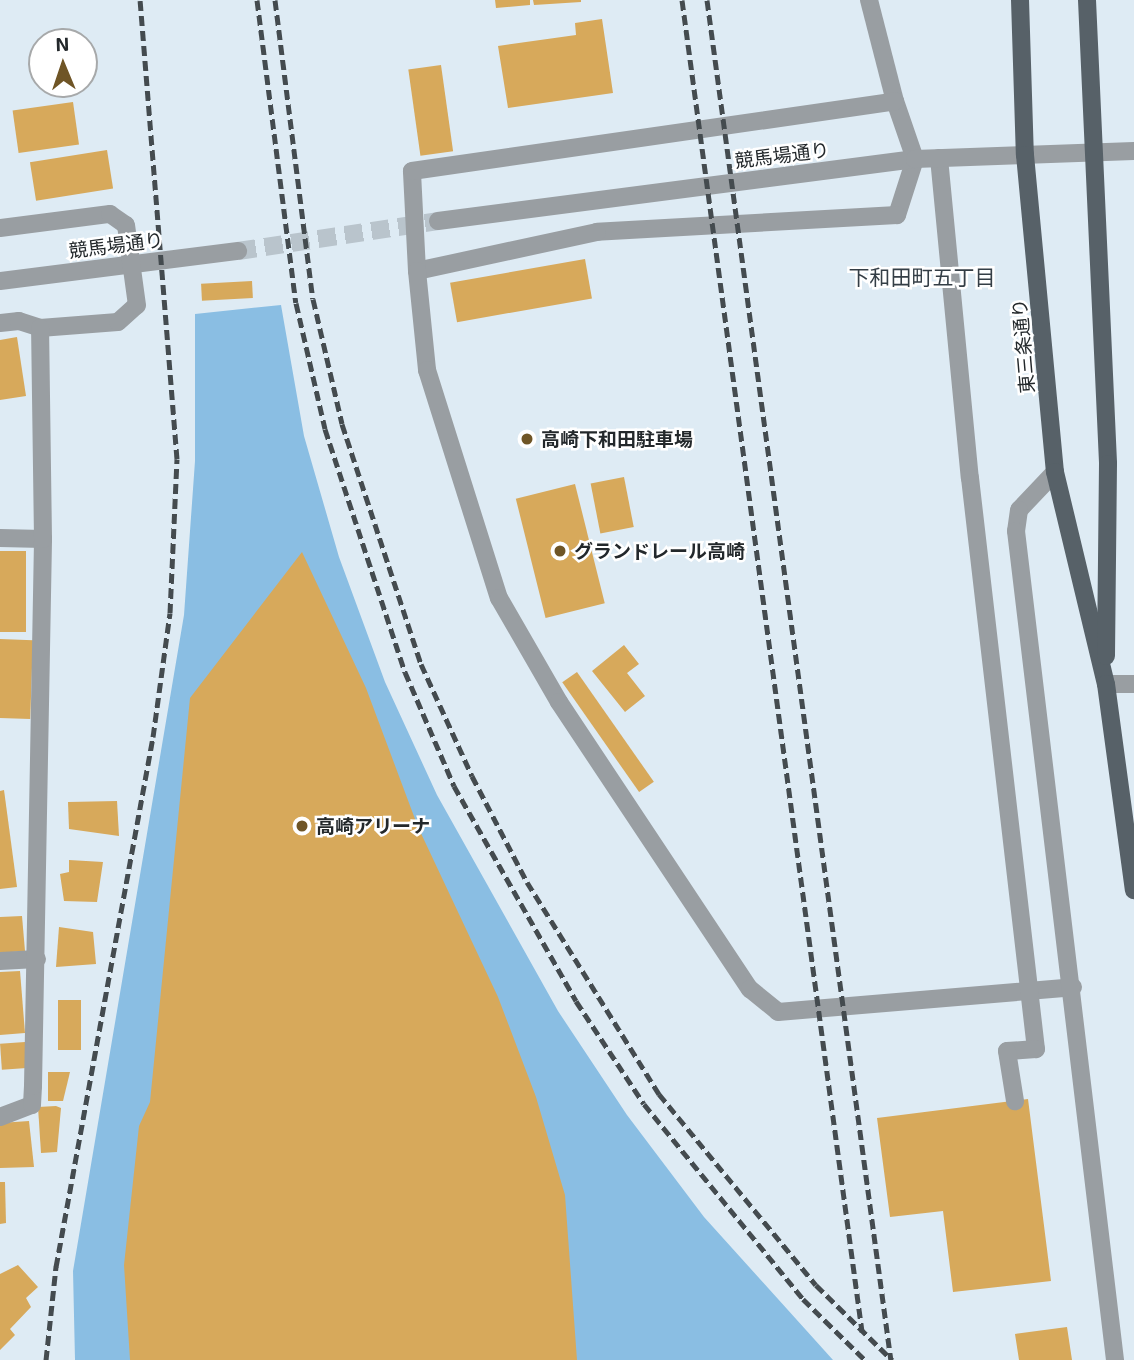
<!DOCTYPE html>
<html>
<head>
<meta charset="utf-8">
<style>
	body { margin:0 }
	#map { position:relative; width:1134px; height:1360px; overflow:hidden; background:#deebf4; font-family:"Exo 2","Noto Sans JP",sans-serif }
	div>[style] { position:absolute }
	[style*='--x'] { left:calc(var(--x)*1px); top:calc(var(--y)*1px); width:calc(var(--w)*1px); rotate:calc(var(--a)*1deg) }
	.green>* { inset:0; background:#8abee3 }
	.building>* { inset:0; background:#d7a95b; transform-origin:0 0 }
	.minor-tunnel>* { height:18px; margin-top:-9px; transform-origin:0; background:repeating-linear-gradient(90deg,#b9c4cc 0 18px,transparent 0 27px) }
	.minor>* { height:18px; margin:-9px; padding:0 9px; transform-origin:9px; border-radius:9px; background:#999ea2 }
	.major>* { height:18px; margin:-9px; padding:0 9px; transform-origin:9px; border-radius:9px; background:#576168 }
	.rail>* { height:5px; margin-top:-2.5px; transform-origin:0; background:repeating-linear-gradient(90deg,#444b4f 0 10px,transparent 0 15px) }
	.minor-bridge>* { height:18px; margin:-9px; padding:0 9px; transform-origin:9px; border-radius:9px; background:#999ea2 }
	.dots>* { width:19px; height:19px; translate:-50% -50%; box-sizing:border-box; border:4px solid #fff; border-radius:50% }
	span { translate:-50% -50%; white-space:nowrap; text-align:center; line-height:1.15; -webkit-text-stroke:5px #fff; paint-order:stroke }
	.street-label { font-size:19px; color:#23282b }
	.poi-label { font-size:19px; color:#23282b; font-weight:700 }
	.left { translate:0 -50%; text-align:left }
	.neighbourhood-label { font-size:21px; color:#343e46 }
	.north { position:absolute; left:28px; top:28px; width:70px; height:70px; box-sizing:border-box; background:#fff; border:2px solid #a7a9aa; border-radius:50%; rotate:358deg; font-size:19px; font-weight:700; line-height:28px; text-align:center; color:#23282b }
	.north::after { content:''; display:block; margin:auto; width:24px; height:32px; background:#6f5526; clip-path:polygon(50% 0,100% 100%,50% 72%,0 100%) }
</style>
</head>
<body>
<div id="map">
	<div class="green">
		<i style="clip-path:polygon(281px 305px,304px 436px,339px 557px,385px 682px,437px 795px,558px 1011px,627px 1115px,704px 1217px,833px 1360px,75px 1360px,73px 1271px,184px 615px,195px 461px,195px 314px)"></i>
	</div>
	<div class="building">
		<i style="clip-path:polygon(495px 0,530px 0,530px 5px,496px 8px)"></i>
		<i style="clip-path:polygon(533px 0,581px 0,581px 2px,534px 5px)"></i>
		<i style="clip-path:polygon(602px 19px,613px 93px,508px 108px,498px 46px,576px 35px,575px 23px)"></i>
		<i style="left:441px;top:65px;width:87px;height:33px;rotate:82deg"></i>
		<i style="left:73px;top:102px;width:43px;height:61px;rotate:82deg"></i>
		<i style="left:107px;top:150px;width:39px;height:78px;rotate:81deg"></i>
		<i style="left:585px;top:259px;width:40px;height:137px;rotate:80deg"></i>
		<i style="left:252px;top:281px;width:17px;height:51px;rotate:87deg"></i>
		<i style="clip-path:polygon(17px 337px,26px 396px,0 400px,0 340px)"></i>
		<i style="left:624px;top:477px;width:51px;height:34px;rotate:79deg"></i>
		<i style="left:575px;top:484px;width:123px;height:61px;rotate:76deg"></i>
		<i style="left:0;top:551px;width:26px;height:81px"></i>
		<i style="clip-path:polygon(302px 552px,366px 688px,418px 827px,498px 997px,536px 1097px,565px 1195px,577px 1360px,130px 1360px,124px 1265px,139px 1126px,150px 1102px,190px 698px)"></i>
		<i style="left:0;top:639px;width:33px;height:79px;rotate:2deg"></i>
		<i style="clip-path:polygon(624px 645px,639px 664px,627px 673px,645px 696px,625px 712px,592px 671px)"></i>
		<i style="left:577px;top:672px;width:134px;height:18px;rotate:55deg"></i>
		<i style="clip-path:polygon(4px 790px,17px 887px,0 889px,0 791px)"></i>
		<i style="clip-path:polygon(117px 801px,119px 836px,69px 829px,68px 802px)"></i>
		<i style="clip-path:polygon(69px 860px,103px 862px,97px 902px,64px 901px,60px 874px,69px 872px)"></i>
		<i style="clip-path:polygon(22px 916px,25px 951px,0 953px,0 917px)"></i>
		<i style="clip-path:polygon(59px 927px,93px 932px,96px 964px,56px 967px)"></i>
		<i style="clip-path:polygon(20px 971px,25px 1033px,0 1035px,0 972px)"></i>
		<i style="left:58px;top:1000px;width:23px;height:50px"></i>
		<i style="left:25px;top:1042px;width:26px;height:25px;rotate:86deg"></i>
		<i style="clip-path:polygon(48px 1072px,70px 1072px,63px 1101px,48px 1101px)"></i>
		<i style="clip-path:polygon(1028px 1099px,1051px 1281px,953px 1292px,943px 1211px,890px 1217px,877px 1118px)"></i>
		<i style="clip-path:polygon(56px 1106px,61px 1108px,57px 1152px,41px 1153px,38px 1107px)"></i>
		<i style="clip-path:polygon(29px 1121px,34px 1167px,0 1168px,0 1123px)"></i>
		<i style="clip-path:polygon(0 1182px,5px 1182px,6px 1223px,0 1224px)"></i>
		<i style="clip-path:polygon(18px 1265px,38px 1287px,26px 1298px,31px 1307px,10px 1329px,15px 1335px,0 1350px,0 1274px)"></i>
		<i style="clip-path:polygon(1067px 1327px,1072px 1360px,1019px 1360px,1015px 1334px)"></i>
	</div>
	<div class="minor-tunnel">
		<i style="--x:238;--y:251;--w:202;--a:-8.5"></i>
	</div>
	<div class="minor">
		<i style="--x:869;--y:0;--w:104;--a:75.6"></i>
		<i style="--x:895;--y:101;--w:61;--a:71"></i>
		<i style="--x:915;--y:159;--w:59;--a:107.8"></i>
		<i style="--x:897;--y:215;--w:300;--a:176.8"></i>
		<i style="--x:597;--y:232;--w:184;--a:167.8"></i>
		<i style="--x:417;--y:271;--w:100;--a:-92.9"></i>
		<i style="--x:412;--y:171;--w:488;--a:-8.2"></i>
		<i style="--x:939;--y:158;--w:321;--a:84.5"></i>
		<i style="--x:438;--y:221;--w:481;--a:-7.4"></i>
		<i style="--x:915;--y:159;--w:219;--a:-2.1"></i>
		<i style="--x:0;--y:228;--w:111;--a:-7.3"></i>
		<i style="--x:110;--y:214;--w:19;--a:35"></i>
		<i style="--x:417;--y:271;--w:100;--a:84.2"></i>
		<i style="--x:427;--y:370;--w:239;--a:72.5"></i>
		<i style="--x:499;--y:598;--w:120;--a:60"></i>
		<i style="--x:559;--y:702;--w:345;--a:56.4"></i>
		<i style="--x:750;--y:989;--w:36;--a:39"></i>
		<i style="--x:778;--y:1012;--w:296;--a:-4.8"></i>
		<i style="--x:0;--y:281;--w:240;--a:-7.2"></i>
		<i style="--x:0;--y:323;--w:19;--a:-6"></i>
		<i style="--x:19;--y:321;--w:22;--a:18"></i>
		<i style="--x:40;--y:328;--w:78;--a:-4.4"></i>
		<i style="--x:118;--y:322;--w:25;--a:-42"></i>
		<i style="--x:1055;--y:472;--w:52;--a:133.5"></i>
		<i style="--x:1019;--y:510;--w:21;--a:98"></i>
		<i style="--x:1016;--y:531;--w:835;--a:83.19"></i>
		<i style="--x:0;--y:538;--w:43;--a:1.3"></i>
		<i style="--x:1106;--y:684;--w:28;--a:0"></i>
		<i style="--x:0;--y:961;--w:37;--a:-3"></i>
		<i style="--x:0;--y:1117;--w:34;--a:-21"></i>
		<i style="--x:32;--y:1105;--w:19;--a:-87"></i>
		<i style="--x:33;--y:1086;--w:547;--a:-88.95"></i>
		<i style="--x:43;--y:539;--w:211;--a:-90.8"></i>
	</div>
	<div class="major">
		<i style="--x:1020;--y:0;--w:155;--a:88.2"></i>
		<i style="--x:1025;--y:155;--w:318;--a:84.6"></i>
		<i style="--x:1055;--y:472;--w:218;--a:76.5"></i>
		<i style="--x:1106;--y:684;--w:208;--a:82.3"></i>
		<i style="--x:1087;--y:0;--w:464;--a:87.4"></i>
		<i style="--x:1108;--y:464;--w:192;--a:90.6"></i>
	</div>
	<div class="rail">
		<i style="--x:257;--y:0;--w:305;--a:82.7"></i>
		<i style="--x:296;--y:303;--w:129;--a:77"></i>
		<i style="--x:325;--y:429;--w:256;--a:71.8"></i>
		<i style="--x:405;--y:672;--w:124;--a:66.7"></i>
		<i style="--x:454;--y:786;--w:247;--a:60.4"></i>
		<i style="--x:576;--y:1001;--w:123;--a:56.6"></i>
		<i style="--x:644;--y:1104;--w:252;--a:50.8"></i>
		<i style="--x:803;--y:1299;--w:87;--a:44.5"></i>
		<i style="--x:275;--y:0;--w:301;--a:82.8"></i>
		<i style="--x:313;--y:299;--w:128;--a:76.9"></i>
		<i style="--x:342;--y:424;--w:253;--a:71.8"></i>
		<i style="--x:421;--y:664;--w:123;--a:65.5"></i>
		<i style="--x:472;--y:776;--w:119;--a:62.6"></i>
		<i style="--x:527;--y:882;--w:250;--a:58.1"></i>
		<i style="--x:659;--y:1094;--w:247;--a:50.6"></i>
		<i style="--x:816;--y:1285;--w:107;--a:44.6"></i>
		<i style="--x:682;--y:0;--w:1344;--a:82.3"></i>
		<i style="--x:707;--y:0;--w:1372;--a:82.3"></i>
		<i style="--x:46;--y:1360;--w:94;--a:-83.9"></i>
		<i style="--x:56;--y:1267;--w:539;--a:-79.63"></i>
		<i style="--x:153;--y:737;--w:125;--a:-82.2"></i>
		<i style="--x:170;--y:613;--w:154;--a:-87.4"></i>
		<i style="--x:177;--y:459;--w:460;--a:-94.6"></i>
	</div>
	<div class="minor-bridge">
		<i style="--x:126;--y:225;--w:81;--a:82.2"></i>
		<i style="--x:970;--y:478;--w:575;--a:83.41"></i>
		<i style="--x:1036;--y:1049;--w:29;--a:176"></i>
		<i style="--x:1007;--y:1051;--w:51;--a:80.9"></i>
	</div>
	<div class="dots">
		<i style="left:527px;top:439px;background:#6f5526"></i>
		<i style="left:560px;top:551px;background:#6f5526"></i>
		<i style="left:302px;top:826px;background:#6f5526"></i>
	</div>
	<div class="street-label">
		<span style="left:782px;top:155px;rotate:-7deg">競馬場通り</span>
		<span style="left:116px;top:245px;rotate:-7deg">競馬場通り</span>
		<span style="left:1023px;top:346px;rotate:-95deg">東三条通り</span>
	</div>
	<div class="poi-label">
		<span class="left" style="left:541px;top:439px">高崎下和田駐車場</span>
		<span class="left" style="left:574px;top:551px">グランドレール高崎</span>
		<span class="left" style="left:316px;top:826px">高崎アリーナ</span>
	</div>
	<div class="neighbourhood-label">
		<span style="left:922px;top:277px">下和田町五丁目</span>
	</div>
	<div class="north">N</div>
</div>
</body>
</html>
